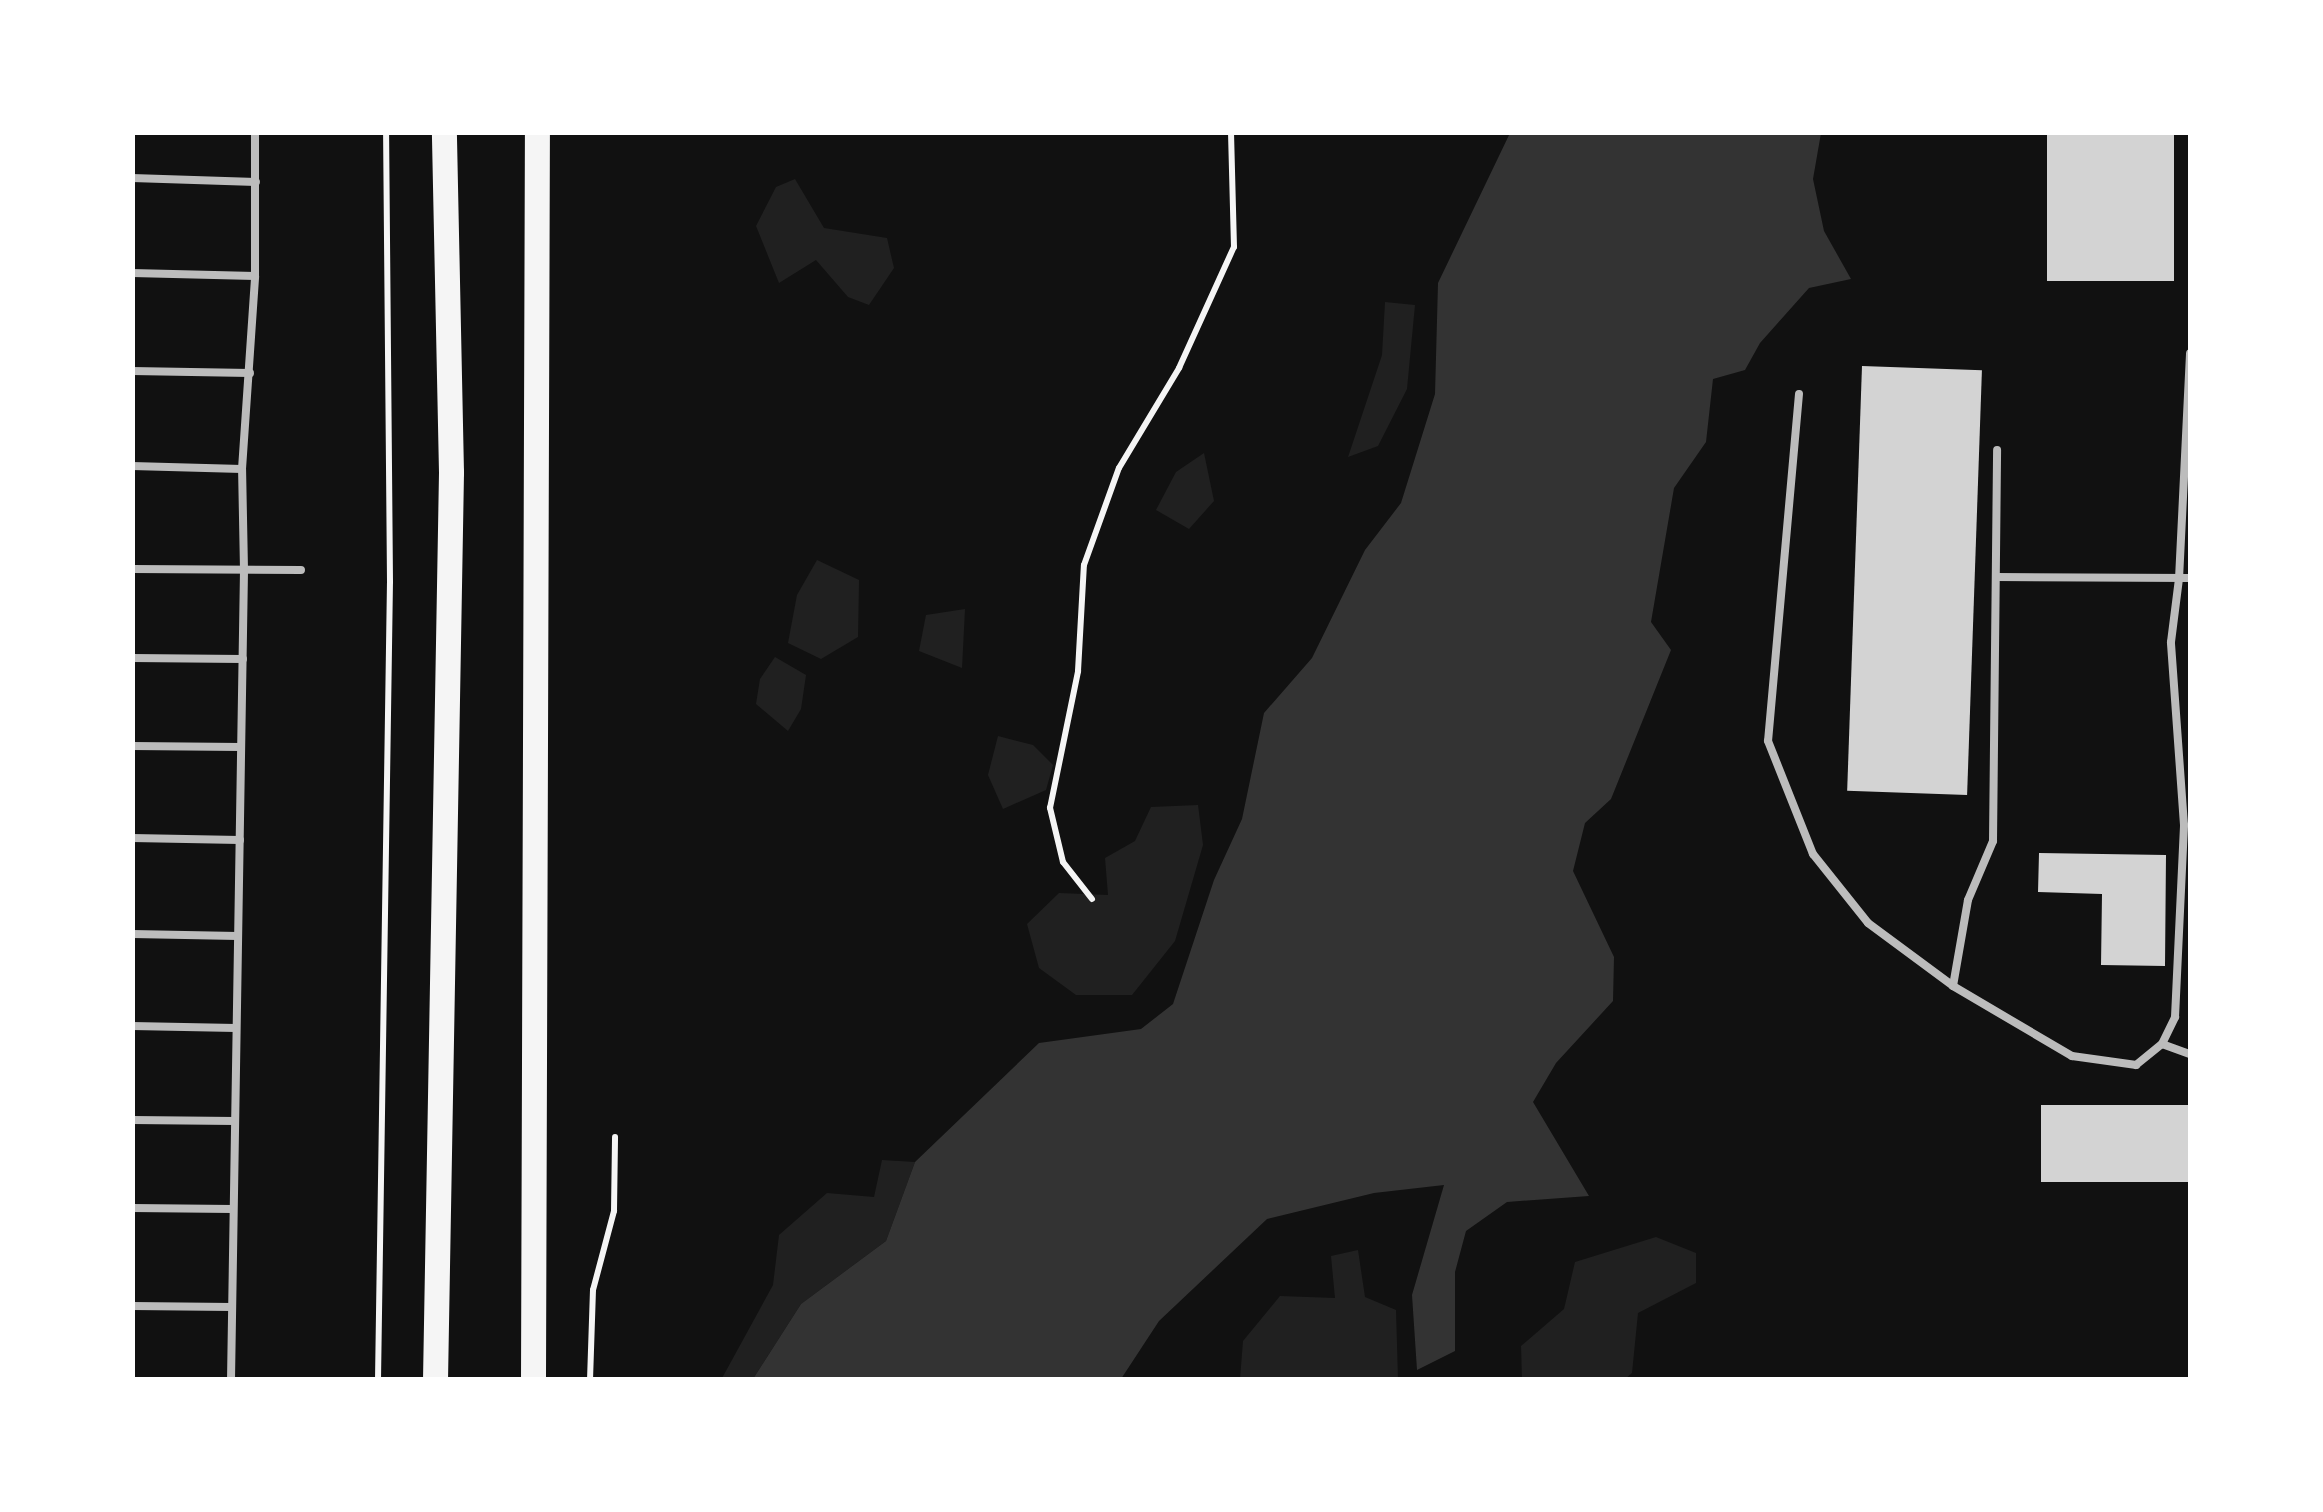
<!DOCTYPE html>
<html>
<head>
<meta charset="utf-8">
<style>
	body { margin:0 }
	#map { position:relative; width:2323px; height:1512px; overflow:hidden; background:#111; font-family:Raleway,sans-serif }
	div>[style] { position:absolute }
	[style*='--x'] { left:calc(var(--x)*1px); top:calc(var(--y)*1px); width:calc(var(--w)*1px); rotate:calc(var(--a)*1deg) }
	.green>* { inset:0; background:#202020 }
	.water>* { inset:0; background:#333 }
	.building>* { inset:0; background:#d3d3d3; transform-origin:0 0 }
	.path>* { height:6px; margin:-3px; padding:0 3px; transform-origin:3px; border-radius:3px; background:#f5f5f5 }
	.service>* { height:8px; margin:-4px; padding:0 4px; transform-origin:4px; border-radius:4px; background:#bcbcbc }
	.primary>* { height:25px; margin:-12.5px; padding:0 12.5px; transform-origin:12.5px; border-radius:12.5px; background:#f5f5f5 }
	span { translate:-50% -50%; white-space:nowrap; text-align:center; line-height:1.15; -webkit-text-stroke:9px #fff; paint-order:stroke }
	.frame { position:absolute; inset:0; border:135px solid #fff; pointer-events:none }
</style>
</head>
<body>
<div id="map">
	<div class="green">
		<i style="clip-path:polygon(795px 179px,824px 228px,887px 238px,894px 268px,869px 305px,848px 297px,816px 260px,779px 283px,756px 226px,776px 187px)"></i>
		<i style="clip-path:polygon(1385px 302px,1415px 305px,1407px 389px,1378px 446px,1348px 457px,1382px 355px)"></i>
		<i style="clip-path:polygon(1204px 453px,1214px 501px,1189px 529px,1156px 510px,1176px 472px)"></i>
		<i style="clip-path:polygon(817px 560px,859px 580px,858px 637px,821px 659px,788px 643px,797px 595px)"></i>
		<i style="clip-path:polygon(965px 609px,962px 668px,919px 651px,926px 615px)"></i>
		<i style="clip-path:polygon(775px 657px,806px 675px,801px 709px,788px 731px,756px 704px,760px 679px)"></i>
		<i style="clip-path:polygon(998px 736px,1033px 745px,1053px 765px,1046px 790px,1003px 809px,988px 775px)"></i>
		<i style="clip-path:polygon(1198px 805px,1203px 845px,1175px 941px,1132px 995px,1076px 995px,1039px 968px,1027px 924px,1059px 893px,1108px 895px,1105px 858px,1135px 841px,1151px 807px)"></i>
		<i style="clip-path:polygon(882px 1160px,915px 1162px,886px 1241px,801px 1304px,753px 1379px,721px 1380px,773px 1285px,779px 1235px,827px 1193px,874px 1197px)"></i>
		<i style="clip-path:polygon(1656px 1237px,1696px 1253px,1696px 1283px,1638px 1313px,1632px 1373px,1625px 1379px,1522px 1379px,1521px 1346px,1564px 1309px,1575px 1262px)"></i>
		<i style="clip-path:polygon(1358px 1250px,1365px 1297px,1396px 1310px,1398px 1379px,1451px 1379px,1240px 1379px,1243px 1341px,1280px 1296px,1335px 1298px,1331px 1256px)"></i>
	</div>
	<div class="water">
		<i style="clip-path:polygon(1510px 133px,1821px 133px,1813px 179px,1824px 231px,1851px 279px,1809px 288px,1760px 343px,1745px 370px,1713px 379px,1706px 442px,1674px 488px,1651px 622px,1671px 650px,1611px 799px,1585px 823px,1573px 871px,1614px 957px,1613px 1001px,1556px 1063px,1533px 1102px,1589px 1196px,1507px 1202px,1466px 1231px,1455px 1272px,1455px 1351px,1417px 1370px,1412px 1295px,1444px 1185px,1374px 1193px,1267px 1219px,1159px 1321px,1121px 1379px,753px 1379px,801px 1304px,886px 1241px,915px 1162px,1039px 1043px,1141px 1029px,1173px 1004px,1214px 880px,1242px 819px,1264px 713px,1312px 658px,1365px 550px,1401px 503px,1435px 394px,1438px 283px)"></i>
	</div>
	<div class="building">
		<i style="left:2047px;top:132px;width:127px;height:149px"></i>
		<i style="left:1862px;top:366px;width:120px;height:425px;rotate:2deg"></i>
		<i style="clip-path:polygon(2039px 853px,2166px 855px,2165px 966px,2101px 965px,2102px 894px,2038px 892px)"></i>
		<i style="left:2041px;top:1105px;width:149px;height:77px"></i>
	</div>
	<div class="path">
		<i style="--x:1092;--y:899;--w:47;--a:-128.1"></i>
		<i style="--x:1063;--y:862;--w:56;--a:-103.5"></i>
		<i style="--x:1050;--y:808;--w:140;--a:-78.4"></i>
		<i style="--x:1078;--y:671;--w:106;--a:-86.8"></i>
		<i style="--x:1084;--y:565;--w:103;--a:-70.2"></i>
		<i style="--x:1119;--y:468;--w:117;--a:-59"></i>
		<i style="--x:1179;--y:368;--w:133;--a:-65.6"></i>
		<i style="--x:1234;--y:247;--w:115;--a:-91.5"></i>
		<i style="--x:378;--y:1380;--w:798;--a:-89.14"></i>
		<i style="--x:390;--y:582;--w:450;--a:-90.5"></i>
		<i style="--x:590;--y:1380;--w:90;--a:-88.1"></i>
		<i style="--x:593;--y:1290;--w:82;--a:-75.1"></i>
		<i style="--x:614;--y:1211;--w:74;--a:-89.2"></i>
	</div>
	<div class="service">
		<i style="--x:132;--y:178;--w:124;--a:1.8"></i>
		<i style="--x:132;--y:273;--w:123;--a:1.4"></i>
		<i style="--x:132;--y:371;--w:118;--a:1"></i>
		<i style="--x:1799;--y:394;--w:348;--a:95.1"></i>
		<i style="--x:1768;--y:741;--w:122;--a:68.3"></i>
		<i style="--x:1813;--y:854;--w:88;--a:51.4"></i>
		<i style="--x:1868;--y:923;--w:106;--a:36.5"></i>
		<i style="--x:1953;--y:986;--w:138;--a:30.5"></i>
		<i style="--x:2072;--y:1056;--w:65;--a:8"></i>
		<i style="--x:2136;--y:1065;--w:33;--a:-39"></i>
		<i style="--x:2162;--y:1044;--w:30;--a:-64"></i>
		<i style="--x:2175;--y:1017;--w:192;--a:-87.3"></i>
		<i style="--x:2184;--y:825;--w:183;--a:-94.1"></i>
		<i style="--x:2171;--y:642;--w:64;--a:-82.8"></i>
		<i style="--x:2179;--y:579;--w:226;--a:-87.2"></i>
		<i style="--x:132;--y:466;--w:110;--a:1.6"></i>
		<i style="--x:132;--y:569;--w:169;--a:0.3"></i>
		<i style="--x:1996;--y:577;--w:194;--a:0.3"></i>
		<i style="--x:132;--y:658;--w:111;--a:0.5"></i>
		<i style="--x:132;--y:746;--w:109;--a:0.5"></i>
		<i style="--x:132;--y:838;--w:108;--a:1.1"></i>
		<i style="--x:132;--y:934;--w:106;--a:1.1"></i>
		<i style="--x:1953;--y:986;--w:87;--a:-80.1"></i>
		<i style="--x:1968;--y:900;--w:64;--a:-67"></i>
		<i style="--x:1993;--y:841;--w:391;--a:-89.4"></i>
		<i style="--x:132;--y:1026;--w:104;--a:1.1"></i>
		<i style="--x:2162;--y:1044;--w:30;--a:20"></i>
		<i style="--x:132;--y:1120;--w:103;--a:0.6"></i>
		<i style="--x:132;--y:1208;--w:101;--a:0.6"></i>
		<i style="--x:132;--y:1306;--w:100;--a:0.6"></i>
		<i style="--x:231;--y:1380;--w:810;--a:-89.08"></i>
		<i style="--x:244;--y:570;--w:101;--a:-91.1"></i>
		<i style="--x:242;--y:469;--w:193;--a:-86.1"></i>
		<i style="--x:255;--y:276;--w:144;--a:-90"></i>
	</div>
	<div class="primary">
		<i style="--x:435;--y:1380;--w:908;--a:-88.99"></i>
		<i style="--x:451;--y:472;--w:340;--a:-91.2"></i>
		<i style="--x:533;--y:1380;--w:1248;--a:-89.82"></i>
	</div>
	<div class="frame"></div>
</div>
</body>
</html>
